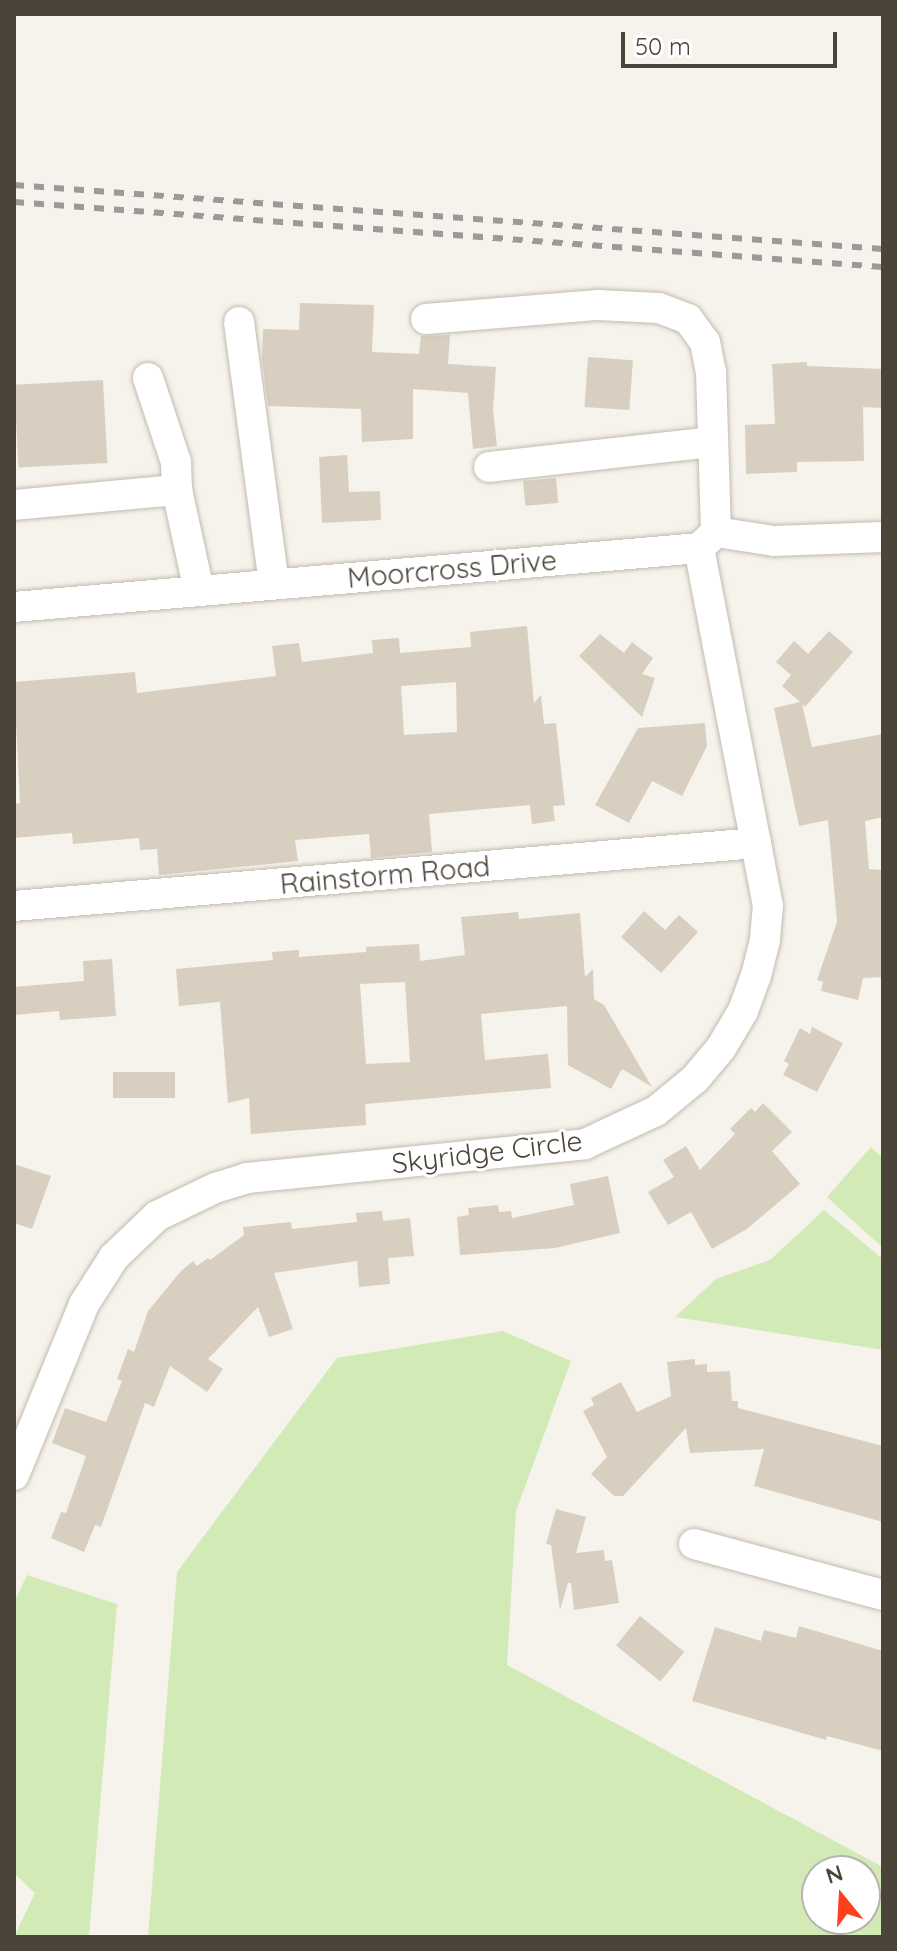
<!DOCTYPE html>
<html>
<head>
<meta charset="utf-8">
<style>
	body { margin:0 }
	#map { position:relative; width:897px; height:1951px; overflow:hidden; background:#f6f3ec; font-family:Quicksand,sans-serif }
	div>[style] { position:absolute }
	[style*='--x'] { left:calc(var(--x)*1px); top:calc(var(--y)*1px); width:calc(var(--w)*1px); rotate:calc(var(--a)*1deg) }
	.green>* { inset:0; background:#d2eab5 }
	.building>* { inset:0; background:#d8cfc1; transform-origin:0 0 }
	.roads { filter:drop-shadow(0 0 2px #c2bbae) drop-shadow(0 0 2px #c2bbae) }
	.minor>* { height:30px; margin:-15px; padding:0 15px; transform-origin:15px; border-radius:15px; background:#fff }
	.rail>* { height:6px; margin-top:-3px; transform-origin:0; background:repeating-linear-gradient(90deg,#9a9a9a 0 10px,transparent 0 20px) }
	span { translate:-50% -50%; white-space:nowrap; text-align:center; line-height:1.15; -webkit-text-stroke:6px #fff; paint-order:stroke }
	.street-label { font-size:28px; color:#4b4439 }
	.frame { position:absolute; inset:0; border:16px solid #4b4439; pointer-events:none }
	.north { position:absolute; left:801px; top:1855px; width:80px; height:80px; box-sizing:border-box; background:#fff; border:2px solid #b7b4b0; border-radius:50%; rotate:342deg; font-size:22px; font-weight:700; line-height:32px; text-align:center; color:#4b4439 }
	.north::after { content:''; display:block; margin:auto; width:28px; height:36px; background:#fc3f1d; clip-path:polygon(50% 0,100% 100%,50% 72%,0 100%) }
	.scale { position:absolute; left:621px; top:32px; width:216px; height:36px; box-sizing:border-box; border:4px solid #4b4439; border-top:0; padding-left:10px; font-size:24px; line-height:28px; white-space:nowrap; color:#4b4439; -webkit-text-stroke:6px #fff; paint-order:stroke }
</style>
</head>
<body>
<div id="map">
	<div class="green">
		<i style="clip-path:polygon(871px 1147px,883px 1158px,883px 1248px,827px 1197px)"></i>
		<i style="clip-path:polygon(824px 1210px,883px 1259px,883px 1350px,675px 1317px,716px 1279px,770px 1260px)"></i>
		<i style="clip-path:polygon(evenodd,503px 1331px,571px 1361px,516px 1511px,507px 1665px,883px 1867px,883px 1937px,148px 1937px,177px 1572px,337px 1358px,503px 1331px,817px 1871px,865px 1871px,865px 1919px,817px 1919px,817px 1871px)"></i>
		<i style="clip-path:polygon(27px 1575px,117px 1604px,89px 1937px,14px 1937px,35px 1893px,14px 1873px,14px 1603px)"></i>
	</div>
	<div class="building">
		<i style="clip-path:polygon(300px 303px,374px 305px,372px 352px,419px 354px,421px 336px,450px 335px,448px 364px,496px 367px,493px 410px,497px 446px,473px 449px,468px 393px,413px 389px,413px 439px,362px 442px,361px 409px,268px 406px,262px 360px,263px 329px,299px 330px)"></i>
		<i style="left:588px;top:357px;width:45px;height:50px;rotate:4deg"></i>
		<i style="clip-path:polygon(807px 362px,807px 366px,883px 369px,883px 408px,863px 407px,864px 461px,797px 462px,797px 472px,746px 474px,745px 425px,775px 424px,772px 364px)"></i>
		<i style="left:103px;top:380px;width:83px;height:89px;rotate:87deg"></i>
		<i style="clip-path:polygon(347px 455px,349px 492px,380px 491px,381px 520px,322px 523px,319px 457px)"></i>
		<i style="left:556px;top:478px;width:25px;height:33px;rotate:85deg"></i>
		<i style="clip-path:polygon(evenodd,527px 626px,534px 703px,541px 695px,544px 724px,556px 723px,565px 805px,553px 806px,555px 821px,532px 824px,530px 805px,429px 814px,432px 852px,371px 858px,369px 834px,295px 840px,298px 861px,159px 875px,157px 849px,140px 850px,139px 838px,73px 844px,72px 833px,14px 838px,14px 804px,20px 803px,14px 682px,135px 672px,137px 693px,276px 676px,272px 646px,299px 643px,302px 662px,373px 653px,372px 640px,399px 638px,400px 653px,471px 647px,470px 632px,527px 626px,456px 682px,457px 732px,404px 735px,401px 686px,456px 682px)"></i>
		<i style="clip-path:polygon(829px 631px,853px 652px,805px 707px,802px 704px,812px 747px,883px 734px,883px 817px,865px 821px,869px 869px,883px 870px,883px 977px,863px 978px,858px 1000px,821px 991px,823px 982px,817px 980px,837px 922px,828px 820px,799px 826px,774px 708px,800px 702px,782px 686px,791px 675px,776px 662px,794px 641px,808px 654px)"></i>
		<i style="clip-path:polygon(600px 634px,624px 653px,632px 642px,653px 658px,642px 674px,655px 678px,642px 717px,579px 656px)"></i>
		<i style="clip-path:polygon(705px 723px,707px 746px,682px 796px,652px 781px,629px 823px,595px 805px,638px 728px)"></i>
		<i style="clip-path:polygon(644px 911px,665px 930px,679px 915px,698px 932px,661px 973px,621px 937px)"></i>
		<i style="clip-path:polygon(evenodd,518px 912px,519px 919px,580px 913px,585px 977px,593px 969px,594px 999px,604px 1005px,652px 1087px,622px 1069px,611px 1089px,568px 1065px,567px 1006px,481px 1014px,485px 1060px,548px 1054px,551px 1088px,365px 1104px,366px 1125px,251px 1134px,249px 1098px,228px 1103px,220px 1002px,179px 1006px,176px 969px,273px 960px,272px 952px,299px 950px,299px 957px,366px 952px,366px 947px,419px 944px,420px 961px,465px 955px,461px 917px,518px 912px,405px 982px,410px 1062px,366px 1064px,360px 984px,405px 982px)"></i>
		<i style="clip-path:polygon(112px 959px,116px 1016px,60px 1020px,59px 1011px,14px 1015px,14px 987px,84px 981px,83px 961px)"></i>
		<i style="clip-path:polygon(812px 1027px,843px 1043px,817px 1092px,783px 1075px,789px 1064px,784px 1061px,800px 1028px,810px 1034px)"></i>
		<i style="left:113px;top:1072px;width:62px;height:26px"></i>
		<i style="clip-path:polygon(763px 1103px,792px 1132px,772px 1151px,800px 1184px,747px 1229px,712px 1249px,691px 1212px,668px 1225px,648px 1192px,674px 1177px,663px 1160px,686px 1146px,700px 1170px,735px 1134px,730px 1129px,751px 1108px,755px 1112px)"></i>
		<i style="clip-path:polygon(14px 1164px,51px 1176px,32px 1229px,14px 1223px)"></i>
		<i style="clip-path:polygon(608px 1176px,620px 1233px,555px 1248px,460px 1255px,457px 1217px,469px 1215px,468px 1208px,498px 1205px,499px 1212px,511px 1211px,512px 1218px,574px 1205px,570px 1184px)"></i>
		<i style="clip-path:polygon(382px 1211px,383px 1221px,410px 1218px,414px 1256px,388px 1258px,390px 1284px,359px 1287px,357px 1261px,274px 1273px,293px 1329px,269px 1337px,258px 1307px,208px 1359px,223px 1369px,207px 1392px,170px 1366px,154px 1407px,145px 1403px,101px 1527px,95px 1525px,84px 1552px,51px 1538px,61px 1512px,66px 1513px,86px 1456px,52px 1443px,65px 1408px,106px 1422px,122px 1381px,117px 1379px,128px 1349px,134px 1352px,148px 1311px,181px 1271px,193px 1261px,197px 1266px,208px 1258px,210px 1260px,244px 1235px,243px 1227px,291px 1222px,292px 1229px,357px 1222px,356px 1213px)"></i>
		<i style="clip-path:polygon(695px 1359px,695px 1365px,707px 1364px,707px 1372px,730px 1371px,732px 1401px,738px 1401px,738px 1408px,883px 1446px,883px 1522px,754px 1486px,764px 1449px,690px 1453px,686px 1428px,623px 1496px,614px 1496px,591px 1474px,607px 1457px,583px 1411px,594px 1405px,591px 1398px,621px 1382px,637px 1412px,671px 1396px,667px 1362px)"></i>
		<i style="clip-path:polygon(556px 1509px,586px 1517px,576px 1553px,604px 1550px,605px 1561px,612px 1560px,619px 1603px,574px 1610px,571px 1583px,568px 1583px,560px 1610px,551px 1545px,546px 1544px)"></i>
		<i style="left:640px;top:1616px;width:57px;height:38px;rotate:39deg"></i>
		<i style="clip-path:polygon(799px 1626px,883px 1651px,883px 1751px,827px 1736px,826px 1740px,692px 1701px,715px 1627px,761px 1641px,764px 1630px,796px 1638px)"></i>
	</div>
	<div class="roads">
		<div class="minor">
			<i style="--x:426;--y:319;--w:173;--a:-4.7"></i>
			<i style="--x:598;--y:305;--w:61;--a:2.8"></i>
			<i style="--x:659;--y:308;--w:31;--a:21"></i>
			<i style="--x:688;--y:319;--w:29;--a:54"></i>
			<i style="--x:705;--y:342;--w:31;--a:79"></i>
			<i style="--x:711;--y:372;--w:160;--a:88.2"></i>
			<i style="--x:239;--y:322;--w:264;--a:82.4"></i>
			<i style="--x:148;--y:378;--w:89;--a:71.6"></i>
			<i style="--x:176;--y:462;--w:28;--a:88"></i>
			<i style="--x:177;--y:490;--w:103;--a:77.7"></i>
			<i style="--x:489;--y:467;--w:224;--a:-6.4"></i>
			<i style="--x:14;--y:505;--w:164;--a:-5.3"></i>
			<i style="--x:14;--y:607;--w:688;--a:-4.92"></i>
			<i style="--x:699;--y:548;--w:23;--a:-43"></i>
			<i style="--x:716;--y:532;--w:59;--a:8.8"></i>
			<i style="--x:774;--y:541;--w:109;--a:-2.1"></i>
			<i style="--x:14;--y:906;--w:745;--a:-4.85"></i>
			<i style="--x:14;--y:1475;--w:185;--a:-67.7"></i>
			<i style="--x:84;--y:1304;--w:56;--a:-57.4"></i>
			<i style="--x:114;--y:1257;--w:59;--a:-43.6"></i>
			<i style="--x:157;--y:1216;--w:64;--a:-25.8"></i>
			<i style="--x:215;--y:1188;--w:34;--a:-17"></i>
			<i style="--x:247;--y:1178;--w:340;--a:-5.7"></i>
			<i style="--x:585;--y:1144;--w:78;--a:-24.9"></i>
			<i style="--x:656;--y:1111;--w:50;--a:-39.4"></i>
			<i style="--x:695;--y:1079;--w:40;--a:-50"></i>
			<i style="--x:721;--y:1048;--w:43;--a:-59.3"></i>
			<i style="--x:743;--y:1011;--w:37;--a:-70"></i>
			<i style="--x:756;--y:976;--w:38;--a:-76"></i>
			<i style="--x:765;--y:939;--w:33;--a:-85"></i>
			<i style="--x:768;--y:906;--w:365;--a:-100.9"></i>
			<i style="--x:694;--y:1544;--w:196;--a:15.1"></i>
		</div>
	</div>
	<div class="rail">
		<i style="--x:14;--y:185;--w:871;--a:4.21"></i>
		<i style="--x:14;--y:202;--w:871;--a:4.28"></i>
	</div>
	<div class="street-label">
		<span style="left:452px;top:569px;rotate:-5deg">Moorcross Drive</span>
		<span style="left:385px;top:875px;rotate:-5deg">Rainstorm Road</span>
		<span style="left:487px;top:1152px;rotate:-7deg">Skyridge Circle</span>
	</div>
	<div class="frame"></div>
	<div class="north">N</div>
	<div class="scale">50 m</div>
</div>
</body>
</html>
